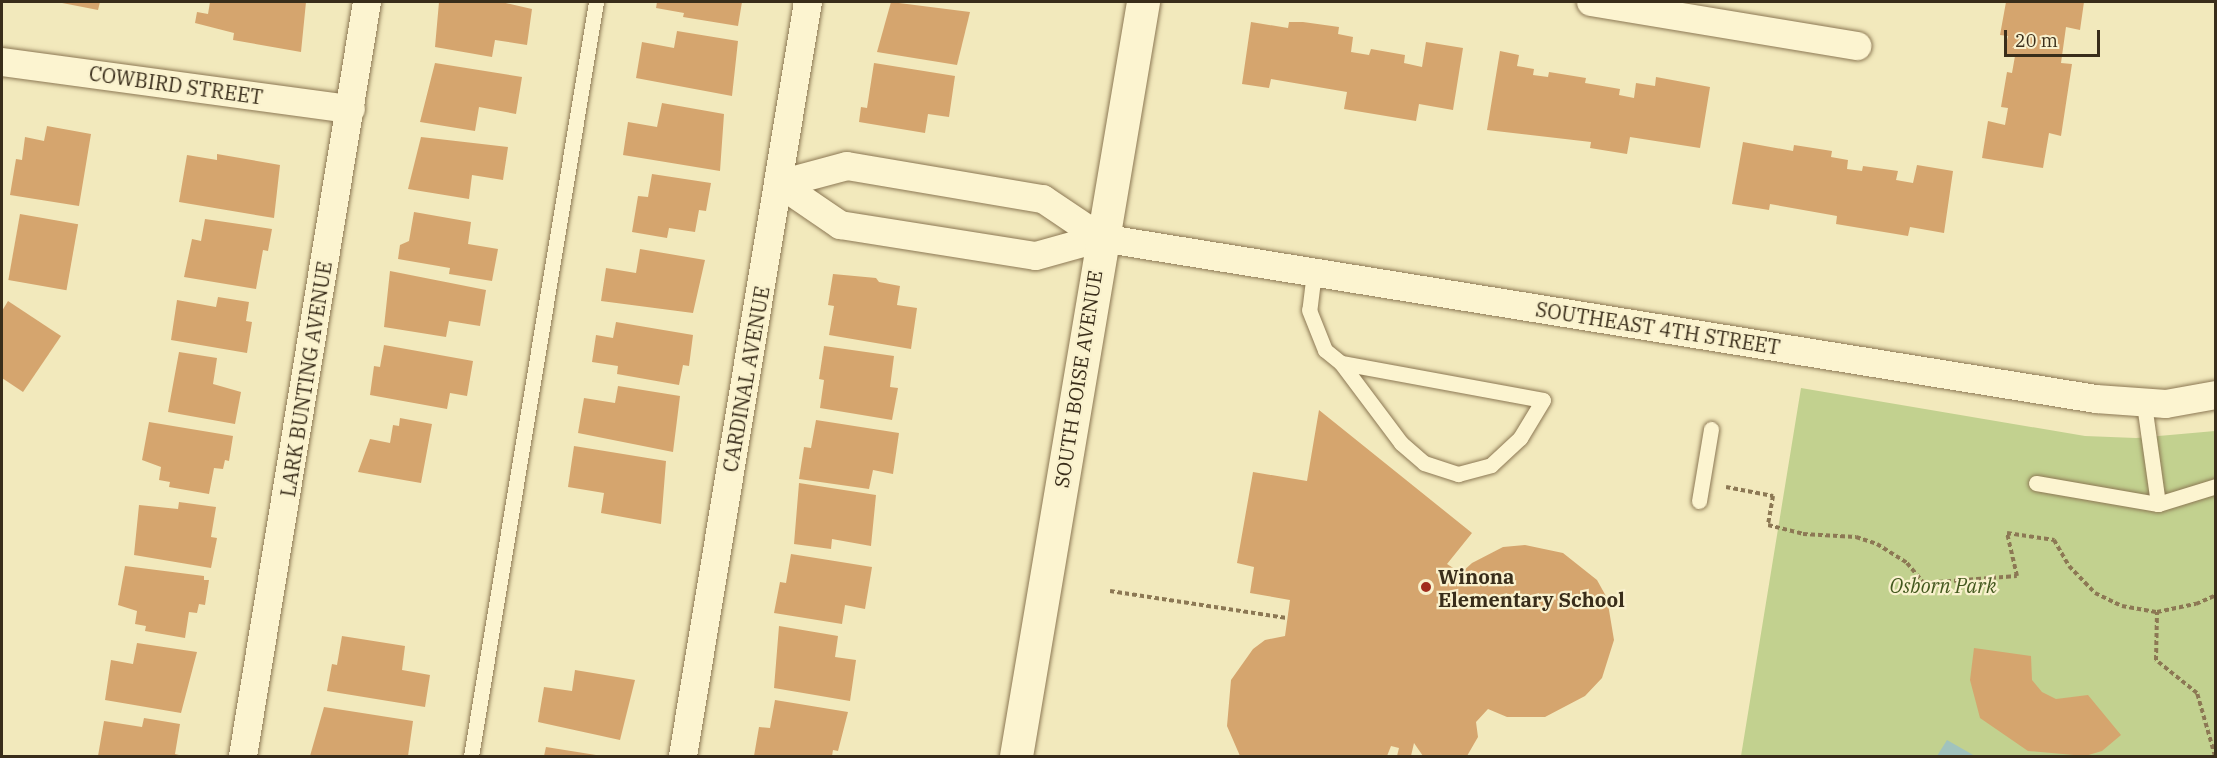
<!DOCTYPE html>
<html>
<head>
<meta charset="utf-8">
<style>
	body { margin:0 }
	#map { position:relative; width:2217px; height:758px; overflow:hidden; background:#f2e9bc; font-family:"IBM Plex Serif",serif }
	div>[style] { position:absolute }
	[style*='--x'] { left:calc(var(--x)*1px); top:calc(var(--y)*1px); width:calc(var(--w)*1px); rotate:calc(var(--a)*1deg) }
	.green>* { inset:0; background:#c2d18f }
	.water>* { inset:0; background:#a1c3bd }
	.building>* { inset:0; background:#d5a56e; transform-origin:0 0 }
	.path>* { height:4px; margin-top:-2px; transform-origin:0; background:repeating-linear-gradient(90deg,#8c7854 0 4.5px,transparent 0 7.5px) }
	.roads { filter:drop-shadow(0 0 2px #8c7854) drop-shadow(0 0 2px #8c7854) }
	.service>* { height:15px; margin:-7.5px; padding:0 7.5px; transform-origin:7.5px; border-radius:7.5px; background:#fcf4d0 }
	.minor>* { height:28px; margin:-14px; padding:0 14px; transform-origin:14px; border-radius:14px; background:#fcf4d0 }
	.secondary>* { height:33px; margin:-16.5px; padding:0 16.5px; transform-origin:16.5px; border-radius:16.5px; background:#fcf4d0 }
	.dots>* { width:16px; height:16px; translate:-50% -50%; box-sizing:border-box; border:3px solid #f9f1cd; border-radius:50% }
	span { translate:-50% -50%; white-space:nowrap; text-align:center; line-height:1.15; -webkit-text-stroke:4.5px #f9f1cd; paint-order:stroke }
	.street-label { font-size:20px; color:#392d1a }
	.poi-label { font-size:20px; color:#392d1a; font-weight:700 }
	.left { translate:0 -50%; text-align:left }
	.park-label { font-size:20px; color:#43581e; font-style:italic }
	.frame { position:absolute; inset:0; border:3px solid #392d1a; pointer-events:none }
	.scale { position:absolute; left:2004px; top:30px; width:96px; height:27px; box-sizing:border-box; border:3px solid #392d1a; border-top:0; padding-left:8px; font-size:18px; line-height:21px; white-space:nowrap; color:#392d1a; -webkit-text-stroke:4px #f9f1cd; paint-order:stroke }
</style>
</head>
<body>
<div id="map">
	<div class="green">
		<i style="clip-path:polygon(1801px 388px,2085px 436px,2136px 438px,2215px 431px,2215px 756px,1741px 756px)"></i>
	</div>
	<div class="water">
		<i style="clip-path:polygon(1947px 740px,1975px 756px,1937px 756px)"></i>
	</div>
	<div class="building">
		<i style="clip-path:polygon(57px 2px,100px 2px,98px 10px)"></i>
		<i style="clip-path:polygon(210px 2px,306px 2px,301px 52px,233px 40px,234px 33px,195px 23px,197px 12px,208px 14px)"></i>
		<i style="clip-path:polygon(439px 2px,501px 2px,532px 9px,527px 45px,495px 40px,492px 57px,435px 47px)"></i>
		<i style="clip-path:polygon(657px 2px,742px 2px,738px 26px,683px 17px,684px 13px,656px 8px)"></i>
		<i style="clip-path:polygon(891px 2px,970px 12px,957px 65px,877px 52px)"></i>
		<i style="clip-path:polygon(2006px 2px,2084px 2px,2080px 30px,2066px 27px,2061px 63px,2072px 64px,2061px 136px,2049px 133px,2043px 168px,1982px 158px,1988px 121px,2005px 125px,2008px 108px,2001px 107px,2007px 72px,2012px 73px,2015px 56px,2004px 54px,2008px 36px,2000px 35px)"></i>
		<i style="clip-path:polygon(1251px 22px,1288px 28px,1289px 22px,1303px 22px,1339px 27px,1338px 34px,1353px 37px,1351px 52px,1369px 55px,1371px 49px,1405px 55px,1404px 63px,1422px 67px,1426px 42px,1463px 48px,1453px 110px,1419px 104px,1416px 121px,1344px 109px,1347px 92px,1271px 79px,1269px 88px,1242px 84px)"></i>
		<i style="clip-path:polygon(677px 31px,738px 41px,732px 96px,636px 78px,642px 42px,674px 48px)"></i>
		<i style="clip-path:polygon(1500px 51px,1519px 55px,1517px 66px,1534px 69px,1533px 75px,1548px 77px,1549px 72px,1586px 78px,1585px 83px,1620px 89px,1619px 95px,1634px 98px,1636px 83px,1655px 86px,1656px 77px,1710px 87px,1700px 148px,1630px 137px,1627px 154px,1590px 148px,1591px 142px,1487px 130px)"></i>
		<i style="clip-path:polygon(435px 63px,522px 77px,516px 114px,479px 107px,475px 131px,420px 122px)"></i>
		<i style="clip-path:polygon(874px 63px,955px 76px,949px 117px,928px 114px,925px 133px,859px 122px,861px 107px,867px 108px)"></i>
		<i style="clip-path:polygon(662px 103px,724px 114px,720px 171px,623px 155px,628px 122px,657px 127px)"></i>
		<i style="clip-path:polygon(47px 126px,91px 134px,79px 206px,10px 195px,16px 159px,22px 160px,25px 137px,44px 141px)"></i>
		<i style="clip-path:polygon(421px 137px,508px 147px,503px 180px,472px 175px,469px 199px,408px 189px)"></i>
		<i style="clip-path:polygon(1743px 142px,1793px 151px,1794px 145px,1832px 151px,1831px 157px,1848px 160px,1847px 169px,1862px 171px,1863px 166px,1898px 171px,1896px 180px,1913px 183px,1917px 165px,1953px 171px,1944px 233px,1910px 227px,1908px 236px,1836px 224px,1837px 216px,1770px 204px,1769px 210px,1732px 204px)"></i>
		<i style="clip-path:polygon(217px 154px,280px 165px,274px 218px,179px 202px,187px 155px,217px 160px)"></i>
		<i style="clip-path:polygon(652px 174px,711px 183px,706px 211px,699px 210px,695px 232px,669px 228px,667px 238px,632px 232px,638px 196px,648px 197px)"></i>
		<i style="clip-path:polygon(414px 212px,471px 222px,468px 244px,498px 249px,492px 281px,449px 274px,450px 268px,398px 259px,400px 245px,409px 241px)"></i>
		<i style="left:20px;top:214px;width:59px;height:67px;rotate:10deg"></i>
		<i style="clip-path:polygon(205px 219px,272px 229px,268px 251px,263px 250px,256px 289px,184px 277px,192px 239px,201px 241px)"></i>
		<i style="clip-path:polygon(640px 249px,705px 260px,693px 313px,601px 301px,606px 268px,636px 273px)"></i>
		<i style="clip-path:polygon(390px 271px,486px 290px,480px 326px,449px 321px,446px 337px,384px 327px)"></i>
		<i style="clip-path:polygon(833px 274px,876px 278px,879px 282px,900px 286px,897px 305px,917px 308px,911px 349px,829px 335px,834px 306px,828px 305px)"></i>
		<i style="clip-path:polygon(218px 297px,249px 302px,246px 321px,252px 322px,247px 353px,171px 340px,177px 300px,216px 307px)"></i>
		<i style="clip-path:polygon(8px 301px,61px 336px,23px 392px,2px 378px,2px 311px)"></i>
		<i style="clip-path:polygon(616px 322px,693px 335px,689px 366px,683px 365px,679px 385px,617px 374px,618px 366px,592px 362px,596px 335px,613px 338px)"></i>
		<i style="clip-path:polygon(384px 345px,473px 361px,467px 396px,450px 393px,447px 409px,370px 395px,374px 366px,380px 367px)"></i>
		<i style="clip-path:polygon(824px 346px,894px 356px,890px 387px,898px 388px,892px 420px,820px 408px,824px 380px,819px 379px)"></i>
		<i style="clip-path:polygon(179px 352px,217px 358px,213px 384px,241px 392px,235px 424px,168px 412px)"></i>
		<i style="clip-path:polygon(618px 386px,680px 396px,673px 452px,578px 433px,584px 398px,615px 403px)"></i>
		<i style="clip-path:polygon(1319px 410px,1472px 533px,1447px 564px,1461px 573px,1472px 563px,1503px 547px,1525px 545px,1563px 553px,1597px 580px,1607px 598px,1614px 640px,1602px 678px,1585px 696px,1545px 717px,1507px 717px,1488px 709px,1476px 722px,1478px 737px,1467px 756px,1423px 756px,1414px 743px,1411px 756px,1397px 756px,1399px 748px,1391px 746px,1387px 756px,1240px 756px,1227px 726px,1231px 680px,1253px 649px,1265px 640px,1285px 636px,1290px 600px,1250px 593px,1254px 567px,1237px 563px,1253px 472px,1307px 481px)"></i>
		<i style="clip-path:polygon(400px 418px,432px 424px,421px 483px,358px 472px,370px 439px,390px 443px,393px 425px,399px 426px)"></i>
		<i style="clip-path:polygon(816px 420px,899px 433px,893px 474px,873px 470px,869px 489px,799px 479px,804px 447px,811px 448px)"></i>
		<i style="clip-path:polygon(149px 422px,233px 436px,229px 461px,225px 460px,223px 469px,214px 468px,209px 494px,169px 487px,170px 482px,159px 480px,161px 467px,142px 460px)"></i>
		<i style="clip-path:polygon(574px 446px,666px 461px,661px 524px,601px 513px,604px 493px,568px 487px)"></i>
		<i style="clip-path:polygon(799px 483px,876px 495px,871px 546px,832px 539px,831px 549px,794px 544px)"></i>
		<i style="clip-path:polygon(179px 502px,216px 507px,211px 537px,217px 538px,211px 568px,134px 555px,139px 505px,178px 509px)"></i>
		<i style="clip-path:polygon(791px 554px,872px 567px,865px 609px,845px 605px,842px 624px,774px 613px,780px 582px,786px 583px)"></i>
		<i style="clip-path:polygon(125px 566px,204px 576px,204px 580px,209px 580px,205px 605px,199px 604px,197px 613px,189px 612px,185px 638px,145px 631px,146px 626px,135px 624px,137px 611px,118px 605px)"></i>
		<i style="clip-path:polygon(779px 626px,838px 636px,835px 657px,856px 660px,850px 701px,774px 688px)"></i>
		<i style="clip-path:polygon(342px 636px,405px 646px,402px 670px,430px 675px,425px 707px,327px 691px,332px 664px,337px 665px)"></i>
		<i style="clip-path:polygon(137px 643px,197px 652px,181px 713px,105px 700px,111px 660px,133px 664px)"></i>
		<i style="clip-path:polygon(1974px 648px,2031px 656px,2032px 680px,2042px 692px,2056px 699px,2088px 695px,2121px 735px,2102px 751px,2085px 756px,2028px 751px,1980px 718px,1970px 680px)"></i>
		<i style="clip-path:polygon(575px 670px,635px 680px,620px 740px,538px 722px,544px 687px,572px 691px)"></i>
		<i style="clip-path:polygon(775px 700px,848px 712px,838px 751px,833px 750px,832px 756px,754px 756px,759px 727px,770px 728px)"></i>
		<i style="clip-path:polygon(324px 707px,413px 721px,408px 756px,310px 756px)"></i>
		<i style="clip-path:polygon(144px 718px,180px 724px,175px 754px,183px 756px,98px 756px,104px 721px,142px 727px)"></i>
		<i style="clip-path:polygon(546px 747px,596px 755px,596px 756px,544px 756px)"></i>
	</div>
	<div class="path">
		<i style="--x:1726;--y:487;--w:48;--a:10.8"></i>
		<i style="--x:1773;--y:496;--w:29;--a:100"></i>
		<i style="--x:1768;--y:525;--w:36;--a:14"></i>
		<i style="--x:1803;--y:534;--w:53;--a:3.2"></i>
		<i style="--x:1856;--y:537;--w:22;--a:18"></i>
		<i style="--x:1877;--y:544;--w:36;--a:32"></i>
		<i style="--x:1907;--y:563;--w:26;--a:50"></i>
		<i style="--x:1924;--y:583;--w:93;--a:-4.3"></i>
		<i style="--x:2017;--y:576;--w:44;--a:-103.1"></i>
		<i style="--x:2007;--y:533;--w:48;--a:8.5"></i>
		<i style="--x:2054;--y:540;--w:30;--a:60"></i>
		<i style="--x:2069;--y:566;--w:37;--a:46"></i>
		<i style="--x:2095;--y:593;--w:30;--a:26"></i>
		<i style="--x:2122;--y:606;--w:36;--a:10"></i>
		<i style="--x:1110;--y:591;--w:179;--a:8.7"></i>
		<i style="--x:2215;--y:756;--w:66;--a:-105.9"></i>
		<i style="--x:2197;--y:693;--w:53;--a:-141.2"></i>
		<i style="--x:2156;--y:660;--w:48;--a:-88.8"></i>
		<i style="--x:2157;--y:612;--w:40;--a:-12"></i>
		<i style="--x:2196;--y:604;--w:22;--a:-24"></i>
	</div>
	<div class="roads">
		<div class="service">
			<i style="--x:1314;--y:272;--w:38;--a:97"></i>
			<i style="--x:1309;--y:310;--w:43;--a:68.2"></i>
			<i style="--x:1325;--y:350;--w:21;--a:39"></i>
			<i style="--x:1341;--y:363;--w:100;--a:53.1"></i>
			<i style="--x:1401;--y:443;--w:30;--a:41"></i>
			<i style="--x:1424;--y:463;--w:36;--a:18"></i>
			<i style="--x:1458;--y:474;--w:34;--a:-15"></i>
			<i style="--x:1491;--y:465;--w:40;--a:-43"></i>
			<i style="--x:1520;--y:438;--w:44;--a:-58.8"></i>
			<i style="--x:1543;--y:400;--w:205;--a:-169.6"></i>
			<i style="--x:2144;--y:404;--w:101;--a:82"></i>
			<i style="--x:2036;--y:483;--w:124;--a:9.8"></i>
			<i style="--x:2158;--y:504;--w:61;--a:-17.2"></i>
			<i style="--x:1699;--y:501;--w:73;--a:-80.5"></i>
			<i style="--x:471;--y:756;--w:764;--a:-80.59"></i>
		</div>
		<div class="minor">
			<i style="--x:1591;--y:2;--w:270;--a:9.4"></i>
			<i style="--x:2;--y:62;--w:352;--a:7.7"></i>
			<i style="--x:780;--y:184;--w:73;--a:34.3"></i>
			<i style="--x:840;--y:225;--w:198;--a:9"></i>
			<i style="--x:1036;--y:256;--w:67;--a:-15.5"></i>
			<i style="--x:1101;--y:238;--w:1008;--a:9.19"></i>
			<i style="--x:2096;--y:399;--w:70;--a:4.1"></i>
			<i style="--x:2166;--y:404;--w:51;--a:-10.2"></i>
			<i style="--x:780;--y:184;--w:69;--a:-15"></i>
			<i style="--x:847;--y:166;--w:199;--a:9.6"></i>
			<i style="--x:1043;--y:199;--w:70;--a:33.9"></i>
			<i style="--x:243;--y:756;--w:764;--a:-80.66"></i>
			<i style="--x:683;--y:756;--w:764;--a:-80.59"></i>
		</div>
		<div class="secondary">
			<i style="--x:1016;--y:756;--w:765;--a:-80.44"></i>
		</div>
	</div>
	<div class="dots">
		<i style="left:1426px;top:587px;background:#a12c1d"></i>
	</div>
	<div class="street-label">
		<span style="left:176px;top:85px;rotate:8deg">COWBIRD STREET</span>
		<span style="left:1658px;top:328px;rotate:9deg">SOUTHEAST 4TH STREET</span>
		<span style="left:306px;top:379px;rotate:-81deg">LARK BUNTING AVENUE</span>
		<span style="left:746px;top:379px;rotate:-80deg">CARDINAL AVENUE</span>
		<span style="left:1078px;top:379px;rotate:-81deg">SOUTH BOISE AVENUE</span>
	</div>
	<div class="poi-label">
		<span class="left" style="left:1438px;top:588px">Winona<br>Elementary School</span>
	</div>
	<div class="park-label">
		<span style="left:1943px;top:585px">Osborn Park</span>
	</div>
	<div class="frame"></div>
	<div class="scale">20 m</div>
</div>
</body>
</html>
